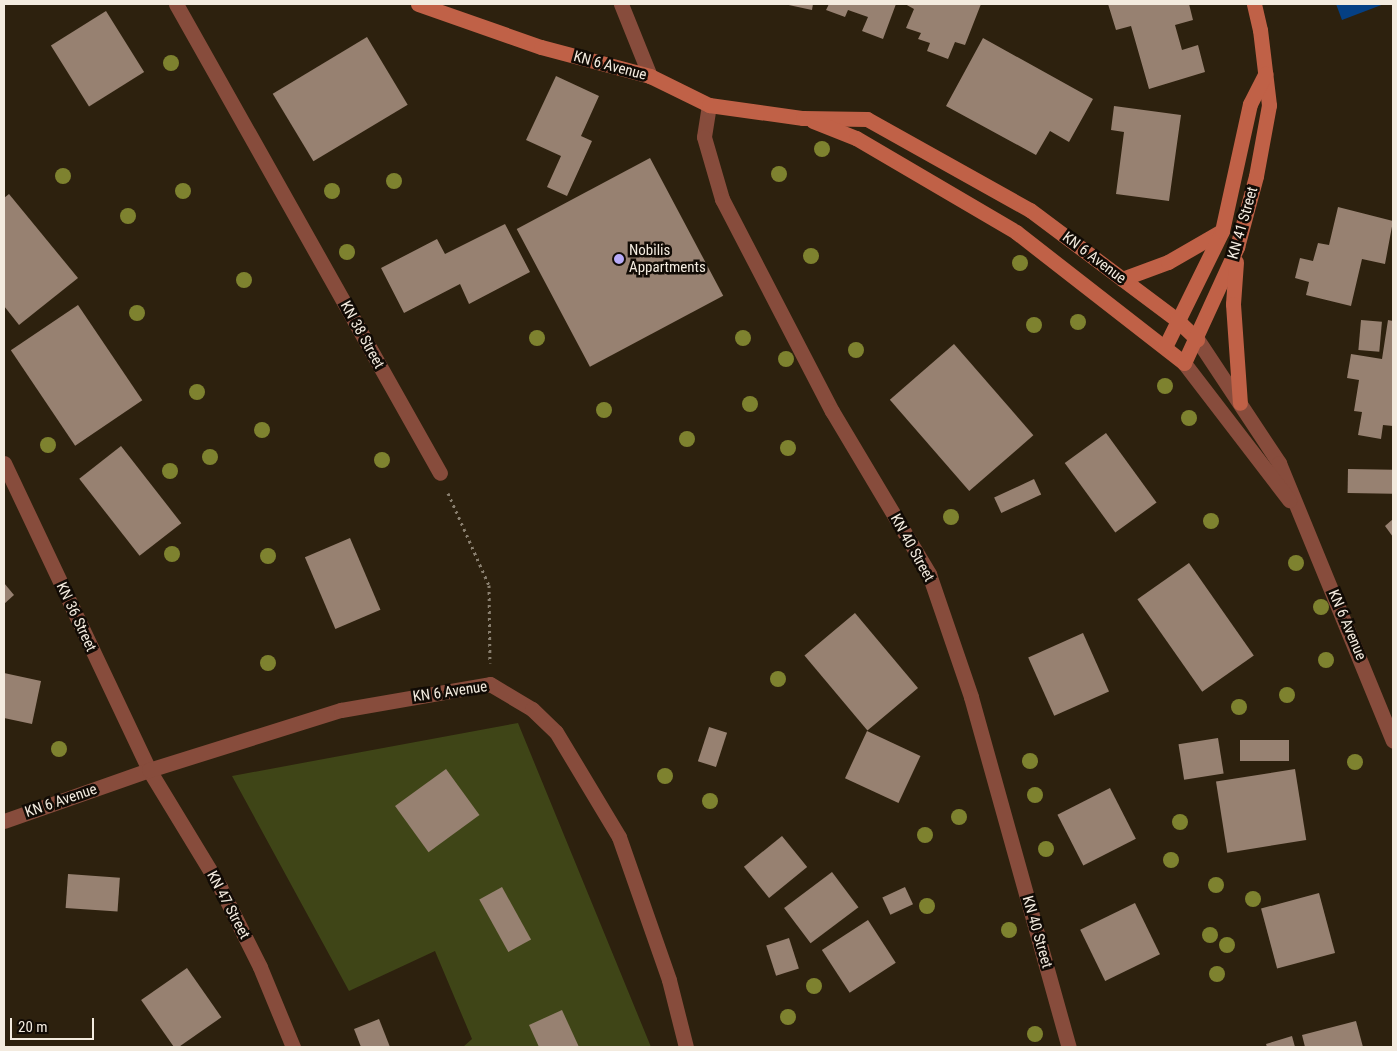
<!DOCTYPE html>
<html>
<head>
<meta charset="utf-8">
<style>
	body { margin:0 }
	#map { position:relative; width:1397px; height:1051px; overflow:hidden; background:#2d210e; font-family:"Roboto Condensed",sans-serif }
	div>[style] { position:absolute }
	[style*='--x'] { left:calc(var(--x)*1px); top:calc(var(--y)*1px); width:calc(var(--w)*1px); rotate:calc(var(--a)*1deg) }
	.green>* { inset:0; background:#3f4517 }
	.water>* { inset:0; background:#054084 }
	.building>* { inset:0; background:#978171; transform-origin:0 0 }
	.path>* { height:3px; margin-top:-1.5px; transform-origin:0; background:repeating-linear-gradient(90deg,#897f6f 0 2.5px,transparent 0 6.5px) }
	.street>* { height:15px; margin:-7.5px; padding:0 7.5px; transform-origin:7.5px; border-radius:7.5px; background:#874c3c }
	.secondary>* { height:15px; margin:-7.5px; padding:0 7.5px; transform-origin:7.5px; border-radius:7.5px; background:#c06147 }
	.trees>* { width:16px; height:16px; margin:-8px; border-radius:50%; background:#7e822f }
	.dots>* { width:14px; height:14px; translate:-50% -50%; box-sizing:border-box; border:2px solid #110b05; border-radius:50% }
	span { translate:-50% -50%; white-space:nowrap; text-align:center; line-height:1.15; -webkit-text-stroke:5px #110b05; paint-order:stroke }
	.street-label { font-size:15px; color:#f3ebdf }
	.poi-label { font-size:15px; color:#f3ebdf }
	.left { translate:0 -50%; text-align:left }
	.frame { position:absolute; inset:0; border:5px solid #f3ebdf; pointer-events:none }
	.scale { position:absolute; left:10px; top:1018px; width:84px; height:22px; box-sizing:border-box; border:2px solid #f3ebdf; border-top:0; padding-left:6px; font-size:15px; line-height:18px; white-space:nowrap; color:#f3ebdf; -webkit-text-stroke:4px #110b05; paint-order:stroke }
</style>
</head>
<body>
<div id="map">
	<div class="green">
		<i style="clip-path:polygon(518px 723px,651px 1047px,463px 1047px,472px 1039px,435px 951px,349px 991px,232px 776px)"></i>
	</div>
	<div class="water">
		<i style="clip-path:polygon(1336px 4px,1384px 4px,1342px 20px)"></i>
	</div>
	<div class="building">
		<i style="clip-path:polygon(784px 4px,813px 4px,812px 10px)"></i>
		<i style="clip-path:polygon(829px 4px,896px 4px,883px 39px,862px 31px,868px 17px,848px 10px,845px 17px,826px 10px)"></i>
		<i style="clip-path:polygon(905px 4px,981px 4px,965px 45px,955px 42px,948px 59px,927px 51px,930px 43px,918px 39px,921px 33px,906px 28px,914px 9px)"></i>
		<i style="clip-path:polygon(1108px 4px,1189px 4px,1193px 20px,1175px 25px,1182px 50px,1198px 45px,1205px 72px,1149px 89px,1131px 26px,1116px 30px)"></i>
		<i style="left:106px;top:11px;width:72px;height:65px;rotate:58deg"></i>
		<i style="left:367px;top:37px;width:79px;height:110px;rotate:59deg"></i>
		<i style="clip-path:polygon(983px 38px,1093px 99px,1069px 142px,1050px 131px,1036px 155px,946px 106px)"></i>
		<i style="clip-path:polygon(556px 76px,599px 96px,581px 136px,592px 141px,567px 196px,547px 187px,561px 156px,526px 140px)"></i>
		<i style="clip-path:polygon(1114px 106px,1181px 115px,1169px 201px,1116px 194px,1124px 132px,1111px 130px)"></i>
		<i style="left:650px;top:158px;width:156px;height:151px;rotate:62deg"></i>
		<i style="clip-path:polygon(9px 194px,78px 278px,19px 325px,4px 306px,4px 198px)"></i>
		<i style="clip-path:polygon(1338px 207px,1393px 221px,1385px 264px,1362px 259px,1351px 306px,1306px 295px,1309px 282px,1295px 278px,1300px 258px,1313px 261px,1318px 243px,1329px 245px)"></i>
		<i style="clip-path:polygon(505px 224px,530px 272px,469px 304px,460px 284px,404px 313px,381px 268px,437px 239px,445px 254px)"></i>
		<i style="left:78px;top:305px;width:115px;height:81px;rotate:56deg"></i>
		<i style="left:1361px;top:320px;width:21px;height:30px;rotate:5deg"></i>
		<i style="clip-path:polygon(1388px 320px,1393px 321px,1393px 426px,1383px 425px,1381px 439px,1358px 435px,1362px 412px,1354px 411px,1359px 380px,1347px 378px,1351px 354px,1382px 359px)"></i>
		<i style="left:954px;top:344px;width:121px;height:85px;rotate:49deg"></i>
		<i style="left:1106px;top:433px;width:86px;height:51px;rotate:54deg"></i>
		<i style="left:121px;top:446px;width:98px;height:53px;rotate:52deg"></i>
		<i style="left:1348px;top:469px;width:45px;height:24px;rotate:1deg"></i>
		<i style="left:1034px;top:479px;width:17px;height:44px;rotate:65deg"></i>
		<i style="clip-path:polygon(1393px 519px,1393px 537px,1385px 526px)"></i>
		<i style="left:350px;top:538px;width:78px;height:49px;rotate:67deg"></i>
		<i style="left:1189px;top:563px;width:113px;height:63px;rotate:55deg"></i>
		<i style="clip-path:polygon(4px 583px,14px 595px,4px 604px)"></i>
		<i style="left:855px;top:613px;width:98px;height:66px;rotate:50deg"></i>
		<i style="left:1083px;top:633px;width:64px;height:60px;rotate:66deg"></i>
		<i style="clip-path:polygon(4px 673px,41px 681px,32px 724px,4px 718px)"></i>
		<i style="left:709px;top:727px;width:19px;height:36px;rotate:18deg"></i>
		<i style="left:867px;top:731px;width:59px;height:52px;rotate:25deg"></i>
		<i style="left:1218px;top:738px;width:36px;height:40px;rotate:81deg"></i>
		<i style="left:1240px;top:740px;width:49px;height:21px"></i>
		<i style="left:446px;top:769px;width:57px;height:63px;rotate:54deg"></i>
		<i style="left:1295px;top:769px;width:72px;height:80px;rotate:81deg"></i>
		<i style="left:1110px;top:788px;width:57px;height:59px;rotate:63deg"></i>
		<i style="left:782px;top:836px;width:40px;height:49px;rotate:51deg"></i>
		<i style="left:832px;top:872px;width:44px;height:60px;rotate:53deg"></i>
		<i style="left:68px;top:874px;width:52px;height:34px;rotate:4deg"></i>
		<i style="left:502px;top:887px;width:60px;height:26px;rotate:61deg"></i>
		<i style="left:905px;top:887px;width:19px;height:25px;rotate:65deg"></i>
		<i style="left:1319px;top:893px;width:62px;height:60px;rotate:75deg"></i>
		<i style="left:1135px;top:903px;width:57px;height:61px;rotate:64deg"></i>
		<i style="left:868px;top:920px;width:51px;height:55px;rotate:57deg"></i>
		<i style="left:789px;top:938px;width:32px;height:24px;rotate:72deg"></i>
		<i style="left:187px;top:968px;width:60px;height:56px;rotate:55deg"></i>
		<i style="clip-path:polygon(562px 1010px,579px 1047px,539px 1047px,529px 1025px)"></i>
		<i style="clip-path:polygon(379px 1019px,390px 1047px,361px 1047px,354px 1029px)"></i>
		<i style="clip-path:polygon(1356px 1021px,1363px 1047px,1305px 1047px,1302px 1035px)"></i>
		<i style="clip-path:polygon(1292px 1036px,1295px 1047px,1267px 1047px,1266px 1044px)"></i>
	</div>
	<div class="path">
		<i style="--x:448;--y:493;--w:101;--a:66"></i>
		<i style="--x:489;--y:585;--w:78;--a:89.3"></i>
	</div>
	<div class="street">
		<i style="--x:176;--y:4;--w:538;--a:60.62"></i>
		<i style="--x:621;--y:4;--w:78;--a:68.1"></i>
		<i style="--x:709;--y:105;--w:32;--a:99"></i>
		<i style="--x:704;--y:137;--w:65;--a:73.8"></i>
		<i style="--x:722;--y:199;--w:239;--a:62.6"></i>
		<i style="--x:832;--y:411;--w:190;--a:59.2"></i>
		<i style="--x:929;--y:574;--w:130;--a:71.1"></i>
		<i style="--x:971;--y:697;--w:363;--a:74.4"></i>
		<i style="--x:1197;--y:339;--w:149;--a:56.5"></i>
		<i style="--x:1279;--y:463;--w:300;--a:67.7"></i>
		<i style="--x:1184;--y:363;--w:173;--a:52.5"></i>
		<i style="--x:4;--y:463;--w:340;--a:64.7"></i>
		<i style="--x:149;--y:770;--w:137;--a:58.7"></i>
		<i style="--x:220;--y:887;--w:89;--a:63.4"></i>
		<i style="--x:260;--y:967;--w:87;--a:67.6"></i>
		<i style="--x:4;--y:821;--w:154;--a:-19.4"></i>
		<i style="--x:149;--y:770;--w:201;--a:-17.4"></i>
		<i style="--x:341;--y:710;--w:151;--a:-9.9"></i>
		<i style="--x:490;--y:684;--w:49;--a:30.8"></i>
		<i style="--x:532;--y:709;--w:33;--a:44"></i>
		<i style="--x:556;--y:732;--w:122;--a:59"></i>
		<i style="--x:619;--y:837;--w:151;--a:70.7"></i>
		<i style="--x:669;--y:980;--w:69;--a:75.8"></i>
	</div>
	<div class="secondary">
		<i style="--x:418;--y:4;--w:130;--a:19.3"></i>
		<i style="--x:541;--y:47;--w:113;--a:14.9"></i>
		<i style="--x:650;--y:76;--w:66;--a:26.2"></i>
		<i style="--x:709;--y:105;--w:95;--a:7.9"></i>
		<i style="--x:803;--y:118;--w:64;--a:0.9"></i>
		<i style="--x:867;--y:119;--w:187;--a:29.2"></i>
		<i style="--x:1030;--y:210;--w:184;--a:36.8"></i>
		<i style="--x:1177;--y:320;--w:28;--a:44"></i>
		<i style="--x:813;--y:121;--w:46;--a:21.6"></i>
		<i style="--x:856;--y:138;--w:186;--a:30.4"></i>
		<i style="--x:1016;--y:232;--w:213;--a:37.9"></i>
		<i style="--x:1184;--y:363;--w:128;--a:-65.4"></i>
		<i style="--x:1237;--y:247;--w:73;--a:-75"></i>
		<i style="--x:1256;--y:176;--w:72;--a:-79.6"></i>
		<i style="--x:1269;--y:105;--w:76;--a:-96.8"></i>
		<i style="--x:1260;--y:30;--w:27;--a:-103"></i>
		<i style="--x:1236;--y:262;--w:42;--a:94.1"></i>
		<i style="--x:1233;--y:304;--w:99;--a:86"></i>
		<i style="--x:1122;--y:279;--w:49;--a:-20.3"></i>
		<i style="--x:1168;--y:262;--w:62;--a:-29.9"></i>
		<i style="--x:1165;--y:347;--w:129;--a:-63.8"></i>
		<i style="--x:1222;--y:231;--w:130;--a:-77.6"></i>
		<i style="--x:1250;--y:104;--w:34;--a:-63"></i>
	</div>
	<div class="trees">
		<i style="left:171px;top:63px"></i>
		<i style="left:822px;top:149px"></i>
		<i style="left:779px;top:174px"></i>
		<i style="left:63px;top:176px"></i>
		<i style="left:394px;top:181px"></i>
		<i style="left:183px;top:191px"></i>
		<i style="left:332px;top:191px"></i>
		<i style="left:128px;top:216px"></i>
		<i style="left:347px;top:252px"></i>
		<i style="left:811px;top:256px"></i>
		<i style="left:1020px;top:263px"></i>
		<i style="left:244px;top:280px"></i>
		<i style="left:137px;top:313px"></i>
		<i style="left:1078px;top:322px"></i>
		<i style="left:1034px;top:325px"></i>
		<i style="left:537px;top:338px"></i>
		<i style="left:743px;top:338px"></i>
		<i style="left:856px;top:350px"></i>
		<i style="left:786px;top:359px"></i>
		<i style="left:1165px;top:386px"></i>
		<i style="left:197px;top:392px"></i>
		<i style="left:750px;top:404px"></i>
		<i style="left:604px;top:410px"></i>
		<i style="left:1189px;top:418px"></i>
		<i style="left:262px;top:430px"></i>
		<i style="left:687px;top:439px"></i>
		<i style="left:48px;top:445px"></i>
		<i style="left:788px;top:448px"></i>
		<i style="left:210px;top:457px"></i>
		<i style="left:382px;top:460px"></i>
		<i style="left:170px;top:471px"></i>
		<i style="left:951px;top:517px"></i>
		<i style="left:1211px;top:521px"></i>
		<i style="left:172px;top:554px"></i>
		<i style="left:268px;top:556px"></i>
		<i style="left:1296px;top:563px"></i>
		<i style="left:1321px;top:607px"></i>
		<i style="left:1326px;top:660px"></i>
		<i style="left:268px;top:663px"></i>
		<i style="left:778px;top:679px"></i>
		<i style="left:1287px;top:695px"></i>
		<i style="left:1239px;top:707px"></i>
		<i style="left:59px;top:749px"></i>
		<i style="left:1030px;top:761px"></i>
		<i style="left:1355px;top:762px"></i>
		<i style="left:665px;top:776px"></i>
		<i style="left:1035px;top:795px"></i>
		<i style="left:710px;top:801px"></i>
		<i style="left:959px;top:817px"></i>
		<i style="left:1180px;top:822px"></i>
		<i style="left:925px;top:835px"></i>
		<i style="left:1046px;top:849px"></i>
		<i style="left:1171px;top:860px"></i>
		<i style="left:1216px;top:885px"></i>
		<i style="left:1253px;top:899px"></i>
		<i style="left:927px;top:906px"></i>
		<i style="left:1009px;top:930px"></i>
		<i style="left:1210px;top:935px"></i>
		<i style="left:1227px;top:945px"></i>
		<i style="left:1217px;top:974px"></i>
		<i style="left:814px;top:986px"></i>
		<i style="left:788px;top:1017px"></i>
		<i style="left:1035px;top:1034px"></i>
	</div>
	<div class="dots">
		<i style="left:619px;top:259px;background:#b7abf8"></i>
	</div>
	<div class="street-label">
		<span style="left:610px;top:66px;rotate:15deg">KN 6 Avenue</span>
		<span style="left:1243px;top:223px;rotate:-74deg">KN 41 Street</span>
		<span style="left:1094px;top:258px;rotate:37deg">KN 6 Avenue</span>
		<span style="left:362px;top:335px;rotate:61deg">KN 38 Street</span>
		<span style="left:912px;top:548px;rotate:61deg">KN 40 Street</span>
		<span style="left:76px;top:617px;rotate:65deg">KN 36 Street</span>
		<span style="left:1347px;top:625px;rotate:67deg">KN 6 Avenue</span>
		<span style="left:450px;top:692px;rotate:-8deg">KN 6 Avenue</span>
		<span style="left:61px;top:801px;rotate:-19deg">KN 6 Avenue</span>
		<span style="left:228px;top:905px;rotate:62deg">KN 47 Street</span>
		<span style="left:1037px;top:932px;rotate:74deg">KN 40 Street</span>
	</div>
	<div class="poi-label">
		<span class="left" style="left:629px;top:259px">Nobilis<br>Appartments</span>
	</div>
	<div class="frame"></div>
	<div class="scale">20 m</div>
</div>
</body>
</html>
